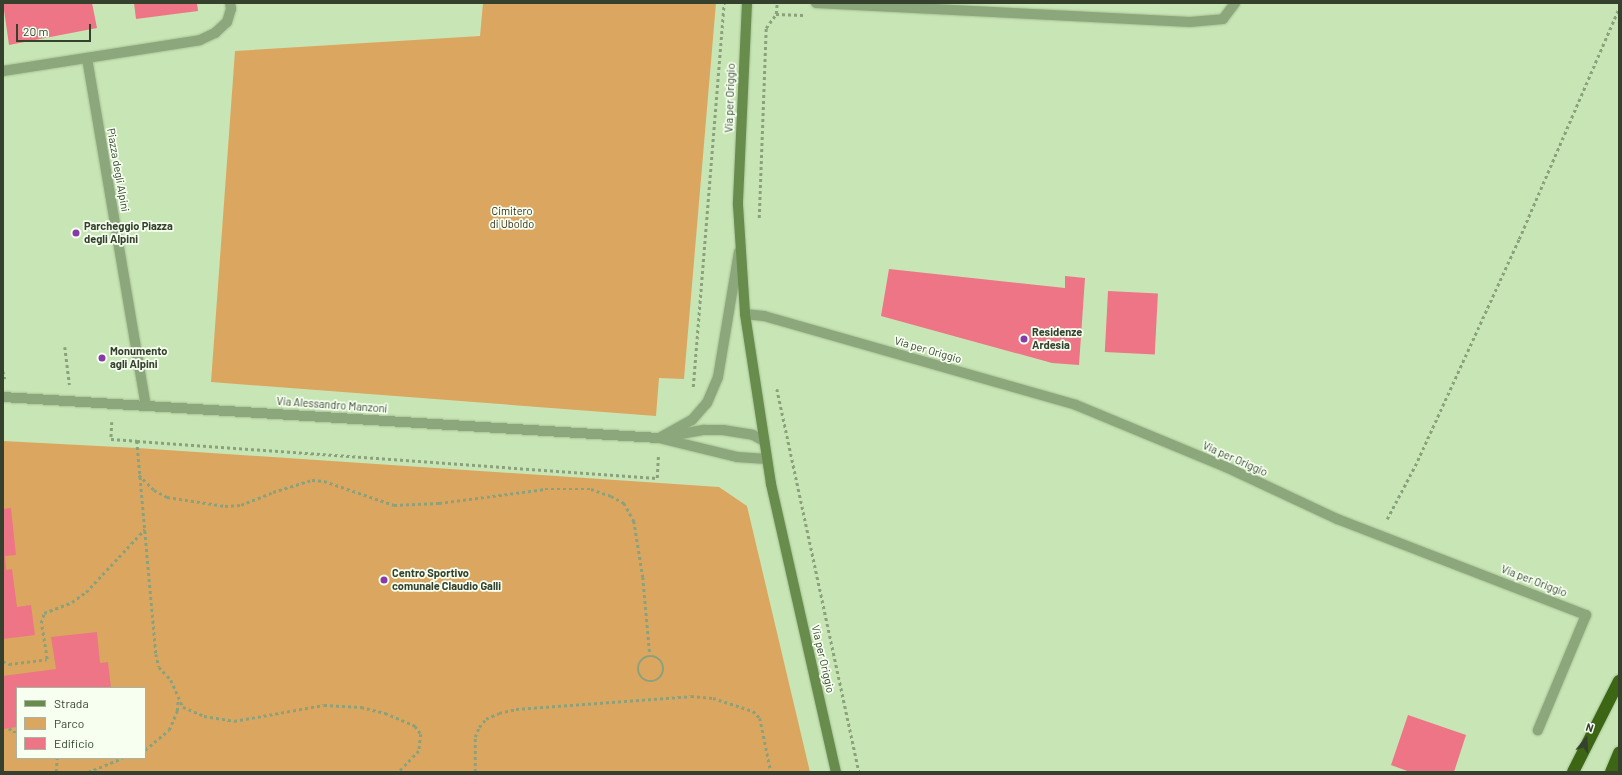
<!DOCTYPE html>
<html>
<head>
<meta charset="utf-8">
<style>
	body { margin:0 }
	#map { position:relative; width:1622px; height:775px; overflow:hidden; background:#c8e6b5; font-family:Barlow,sans-serif }
	div>[style] { position:absolute }
	[style*='--x'] { left:calc(var(--x)*1px); top:calc(var(--y)*1px); width:calc(var(--w)*1px); rotate:calc(var(--a)*1deg) }
	.green>* { inset:0; background:#dba760 }
	.building>* { inset:0; background:#ed7585; transform-origin:0 0 }
	.path>* { height:2.5px; margin-top:-1.25px; transform-origin:0; background:repeating-linear-gradient(90deg,#8ba17c 0 3px,transparent 0 6px) }
	.path>.ring { margin:-1.25px; padding:0; box-sizing:content-box; background:none; border:2.5px solid #8ba17c; border-radius:50% }
	.roads { filter:drop-shadow(0 0 1px #a8c297) drop-shadow(0 0 1px #a8c297) }
	.lane>* { height:10px; margin:-5px; padding:0 5px; transform-origin:5px; border-radius:5px; background:#8da77c }
	.street>* { height:10px; margin:-5px; padding:0 5px; transform-origin:5px; border-radius:5px; background:#8da77c }
	.secondary>* { height:10px; margin:-5px; padding:0 5px; transform-origin:5px; border-radius:5px; background:#678c4c }
	.highway>* { height:12px; margin:-6px; padding:0 6px; transform-origin:6px; border-radius:6px; background:#3c6514 }
	.dots>* { width:11px; height:11px; translate:-50% -50%; box-sizing:border-box; border:2px solid #f6fff0; border-radius:50% }
	span { translate:-50% -50%; white-space:nowrap; text-align:center; line-height:1.15; -webkit-text-stroke:3.5px #f6fff0; paint-order:stroke }
	.street-label { font-size:11px; color:#35412d }
	.park-label { font-size:11px; color:#3a2d1b }
	.poi-label { font-size:11px; color:#35412d; font-weight:700 }
	.left { translate:0 -50%; text-align:left }
	.frame { position:absolute; inset:0; border:4px solid #35412d; pointer-events:none }
	.legend { position:absolute; left:16px; top:687px; width:130px; height:72px; box-sizing:border-box; background:#f6fff0; border:1px solid #a9b3a2; margin:0; padding:5px 7px; list-style:none; font-size:12px; color:#35412d }
	.legend li { display:flex; align-items:center; gap:8px; height:20px }
	.legend b { width:20px; border:1px solid #a9b3a2 }
	.north { position:absolute; left:1566px; top:719px; width:40px; height:40px; -webkit-text-stroke:3px #f6fff0; paint-order:stroke; rotate:18deg; font-size:11px; font-weight:700; line-height:16px; text-align:center; color:#35412d }
	.north::after { content:''; display:block; margin:auto; width:14px; height:18px; background:#35412d; clip-path:polygon(50% 0,100% 100%,50% 72%,0 100%) }
	.scale { position:absolute; left:16px; top:24px; width:75px; height:18px; box-sizing:border-box; border:2px solid #35412d; border-top:0; padding-left:5px; font-size:12px; line-height:14px; white-space:nowrap; color:#35412d; -webkit-text-stroke:3px #f6fff0; paint-order:stroke }
</style>
</head>
<body>
<div id="map">
	<div class="green">
		<i style="clip-path:polygon(483px 3px,716px 3px,684px 379px,659px 378px,656px 416px,211px 382px,235px 51px,480px 36px)"></i>
		<i style="clip-path:polygon(evenodd,3px 441px,137px 448px,719px 487px,747px 506px,810px 772px,3px 772px,3px 441px,17px 688px,145px 688px,145px 758px,17px 758px,17px 688px)"></i>
	</div>
	<div class="building">
		<i style="clip-path:polygon(3px 3px,92px 3px,97px 28px,9px 45px)"></i>
		<i style="clip-path:polygon(134px 3px,197px 3px,198px 11px,136px 19px)"></i>
		<i style="clip-path:polygon(889px 269px,1065px 288px,1065px 276px,1085px 278px,1079px 365px,1052px 363px,881px 316px)"></i>
		<i style="left:1108px;top:291px;width:50px;height:61px;rotate:3deg"></i>
		<i style="clip-path:polygon(11px 508px,16px 555px,5px 556px,6px 570px,12px 569px,17px 607px,31px 605px,35px 635px,3px 639px,3px 509px)"></i>
		<i style="clip-path:polygon(97px 632px,100px 663px,108px 662px,111px 688px,17px 688px,17px 727px,3px 729px,3px 676px,56px 669px,51px 637px)"></i>
		<i style="clip-path:polygon(1408px 715px,1466px 735px,1454px 772px,1410px 772px,1391px 765px)"></i>
	</div>
	<div class="path">
		<i style="--x:776;--y:14;--w:27;--a:2"></i>
		<i style="--x:759;--y:218;--w:190;--a:-87.9"></i>
		<i style="--x:766;--y:28;--w:17;--a:-54"></i>
		<i style="--x:776;--y:14;--w:11;--a:-85"></i>
		<i style="--x:65;--y:347;--w:38;--a:83"></i>
		<i style="--x:3;--y:371;--w:8;--a:76"></i>
		<i style="--x:693;--y:387;--w:385;--a:-85.4"></i>
		<i style="--x:777;--y:389;--w:392;--a:77.9"></i>
		<i style="--x:112;--y:422;--w:17;--a:93"></i>
		<i style="--x:111;--y:439;--w:26;--a:4"></i>
		<i style="--x:137;--y:441;--w:214;--a:84.9"></i>
		<i style="--x:156;--y:654;--w:13;--a:77"></i>
		<i style="--x:159;--y:667;--w:18;--a:47"></i>
		<i style="--x:171;--y:680;--w:30;--a:66"></i>
		<i style="--x:183;--y:707;--w:23;--a:23"></i>
		<i style="--x:204;--y:716;--w:30;--a:9"></i>
		<i style="--x:234;--y:721;--w:91;--a:-10.1"></i>
		<i style="--x:324;--y:705;--w:37;--a:3"></i>
		<i style="--x:361;--y:707;--w:25;--a:14"></i>
		<i style="--x:385;--y:713;--w:33;--a:23"></i>
		<i style="--x:415;--y:726;--w:10;--a:53"></i>
		<i style="--x:421;--y:734;--w:17;--a:97"></i>
		<i style="--x:419;--y:751;--w:29;--a:134"></i>
		<i style="--x:137;--y:441;--w:521;--a:4.07"></i>
		<i style="--x:657;--y:478;--w:22;--a:-87"></i>
		<i style="--x:139;--y:475;--w:21;--a:45"></i>
		<i style="--x:154;--y:490;--w:15;--a:28"></i>
		<i style="--x:167;--y:497;--w:59;--a:8.8"></i>
		<i style="--x:225;--y:506;--w:16;--a:-4"></i>
		<i style="--x:241;--y:505;--w:35;--a:-22"></i>
		<i style="--x:273;--y:492;--w:41;--a:-17.1"></i>
		<i style="--x:312;--y:480;--w:12;--a:5"></i>
		<i style="--x:324;--y:481;--w:74;--a:18.9"></i>
		<i style="--x:394;--y:505;--w:45;--a:-2.5"></i>
		<i style="--x:439;--y:503;--w:107;--a:-7.5"></i>
		<i style="--x:545;--y:489;--w:46;--a:0"></i>
		<i style="--x:591;--y:489;--w:21;--a:19"></i>
		<i style="--x:611;--y:496;--w:15;--a:28"></i>
		<i style="--x:624;--y:503;--w:21;--a:61"></i>
		<i style="--x:634;--y:521;--w:57;--a:80.9"></i>
		<i style="--x:643;--y:577;--w:78;--a:84.9"></i>
		<i style="--x:1387;--y:519;--w:60;--a:-62.2"></i>
		<i style="--x:1415;--y:466;--w:250;--a:-65.4"></i>
		<i style="--x:1519;--y:239;--w:252;--a:-66.6"></i>
		<i class="ring" style="left:638px;top:656px;width:23.5px;height:23.5px"></i>
		<i style="--x:3;--y:661;--w:7;--a:27"></i>
		<i style="--x:9;--y:664;--w:38;--a:-7"></i>
		<i style="--x:47;--y:659;--w:36;--a:-99"></i>
		<i style="--x:41;--y:623;--w:10;--a:-73"></i>
		<i style="--x:44;--y:613;--w:30;--a:-21"></i>
		<i style="--x:72;--y:602;--w:17;--a:-36"></i>
		<i style="--x:86;--y:592;--w:86;--a:-46.9"></i>
		<i style="--x:9;--y:728;--w:6;--a:45"></i>
		<i style="--x:13;--y:732;--w:4;--a:0"></i>
		<i style="--x:145;--y:750;--w:31;--a:-40"></i>
		<i style="--x:169;--y:730;--w:21;--a:-67"></i>
		<i style="--x:177;--y:711;--w:12;--a:-85"></i>
		<i style="--x:56;--y:772;--w:14;--a:-86"></i>
		<i style="--x:88;--y:772;--w:37;--a:-22"></i>
		<i style="--x:475;--y:772;--w:35;--a:-90"></i>
		<i style="--x:475;--y:737;--w:11;--a:-68"></i>
		<i style="--x:479;--y:727;--w:11;--a:-49"></i>
		<i style="--x:486;--y:719;--w:14;--a:-25"></i>
		<i style="--x:499;--y:713;--w:17;--a:-13"></i>
		<i style="--x:516;--y:709;--w:175;--a:-4.2"></i>
		<i style="--x:691;--y:696;--w:22;--a:5"></i>
		<i style="--x:713;--y:698;--w:42;--a:18"></i>
		<i style="--x:753;--y:711;--w:10;--a:45"></i>
		<i style="--x:760;--y:718;--w:55;--a:78.5"></i>
	</div>
	<div class="roads">
		<div class="lane">
			<i style="--x:745;--y:314;--w:19;--a:6"></i>
			<i style="--x:764;--y:316;--w:324;--a:15.9"></i>
			<i style="--x:1076;--y:405;--w:162;--a:22.5"></i>
			<i style="--x:1226;--y:467;--w:123;--a:25.1"></i>
			<i style="--x:1337;--y:519;--w:267;--a:21.1"></i>
			<i style="--x:1586;--y:615;--w:125;--a:112.7"></i>
		</div>
		<div class="street">
			<i style="--x:816;--y:3;--w:374;--a:2.9"></i>
			<i style="--x:1190;--y:22;--w:33;--a:-5"></i>
			<i style="--x:1223;--y:19;--w:20;--a:-53"></i>
			<i style="--x:87;--y:58;--w:352;--a:80.4"></i>
			<i style="--x:3;--y:71;--w:199;--a:-8.9"></i>
			<i style="--x:200;--y:40;--w:17;--a:-25"></i>
			<i style="--x:215;--y:33;--w:16;--a:-43"></i>
			<i style="--x:227;--y:22;--w:14;--a:-73"></i>
			<i style="--x:231;--y:9;--w:6;--a:-99"></i>
			<i style="--x:3;--y:397;--w:657;--a:3.58"></i>
			<i style="--x:659;--y:438;--w:80;--a:13.7"></i>
			<i style="--x:737;--y:457;--w:30;--a:4"></i>
			<i style="--x:669;--y:436;--w:36;--a:-10"></i>
			<i style="--x:704;--y:430;--w:19;--a:0"></i>
			<i style="--x:723;--y:430;--w:30;--a:9"></i>
			<i style="--x:753;--y:435;--w:13;--a:29"></i>
			<i style="--x:659;--y:438;--w:38;--a:-29"></i>
			<i style="--x:692;--y:420;--w:23;--a:-49"></i>
			<i style="--x:707;--y:403;--w:28;--a:-67"></i>
			<i style="--x:718;--y:377;--w:127;--a:-80.5"></i>
		</div>
		<div class="secondary">
			<i style="--x:747;--y:3;--w:202;--a:92.6"></i>
			<i style="--x:738;--y:205;--w:109;--a:86.3"></i>
			<i style="--x:745;--y:314;--w:172;--a:81.3"></i>
			<i style="--x:771;--y:484;--w:295;--a:77.3"></i>
		</div>
		<div class="highway">
			<i style="--x:1573;--y:772;--w:102;--a:-63.2"></i>
			<i style="--x:1611;--y:772;--w:21;--a:-67"></i>
		</div>
	</div>
	<div class="dots">
		<i style="left:76px;top:233px;background:#873aaa"></i>
		<i style="left:1024px;top:339px;background:#873aaa"></i>
		<i style="left:102px;top:358px;background:#873aaa"></i>
		<i style="left:384px;top:580px;background:#873aaa"></i>
	</div>
	<div class="street-label">
		<span style="left:730px;top:98px;rotate:-88deg">Via per Origgio</span>
		<span style="left:118px;top:170px;rotate:80deg">Piazza degli Alpini</span>
		<span style="left:928px;top:350px;rotate:16deg">Via per Origgio</span>
		<span style="left:332px;top:405px;rotate:4deg">Via Alessandro Manzoni</span>
		<span style="left:1235px;top:459px;rotate:24deg">Via per Origgio</span>
		<span style="left:1534px;top:581px;rotate:21deg">Via per Origgio</span>
		<span style="left:823px;top:659px;rotate:77deg">Via per Origgio</span>
	</div>
	<div class="park-label">
		<span style="left:512px;top:218px">Cimitero<br>di Uboldo</span>
	</div>
	<div class="poi-label">
		<span class="left" style="left:84px;top:233px">Parcheggio Piazza<br>degli Alpini</span>
		<span class="left" style="left:1032px;top:339px">Residenze<br>Ardesia</span>
		<span class="left" style="left:110px;top:358px">Monumento<br>agli Alpini</span>
		<span class="left" style="left:392px;top:580px">Centro Sportivo<br>comunale Claudio Galli</span>
	</div>
	<div class="frame"></div>
	<ul class="legend">
	<li><b style="height:5px;background:#678c4c"></b>Strada</li>
	<li><b style="height:11px;background:#dba760"></b>Parco</li>
	<li><b style="height:11px;background:#ed7585"></b>Edificio</li>
	</ul>
	<div class="north">N</div>
	<div class="scale">20 m</div>
</div>
</body>
</html>
